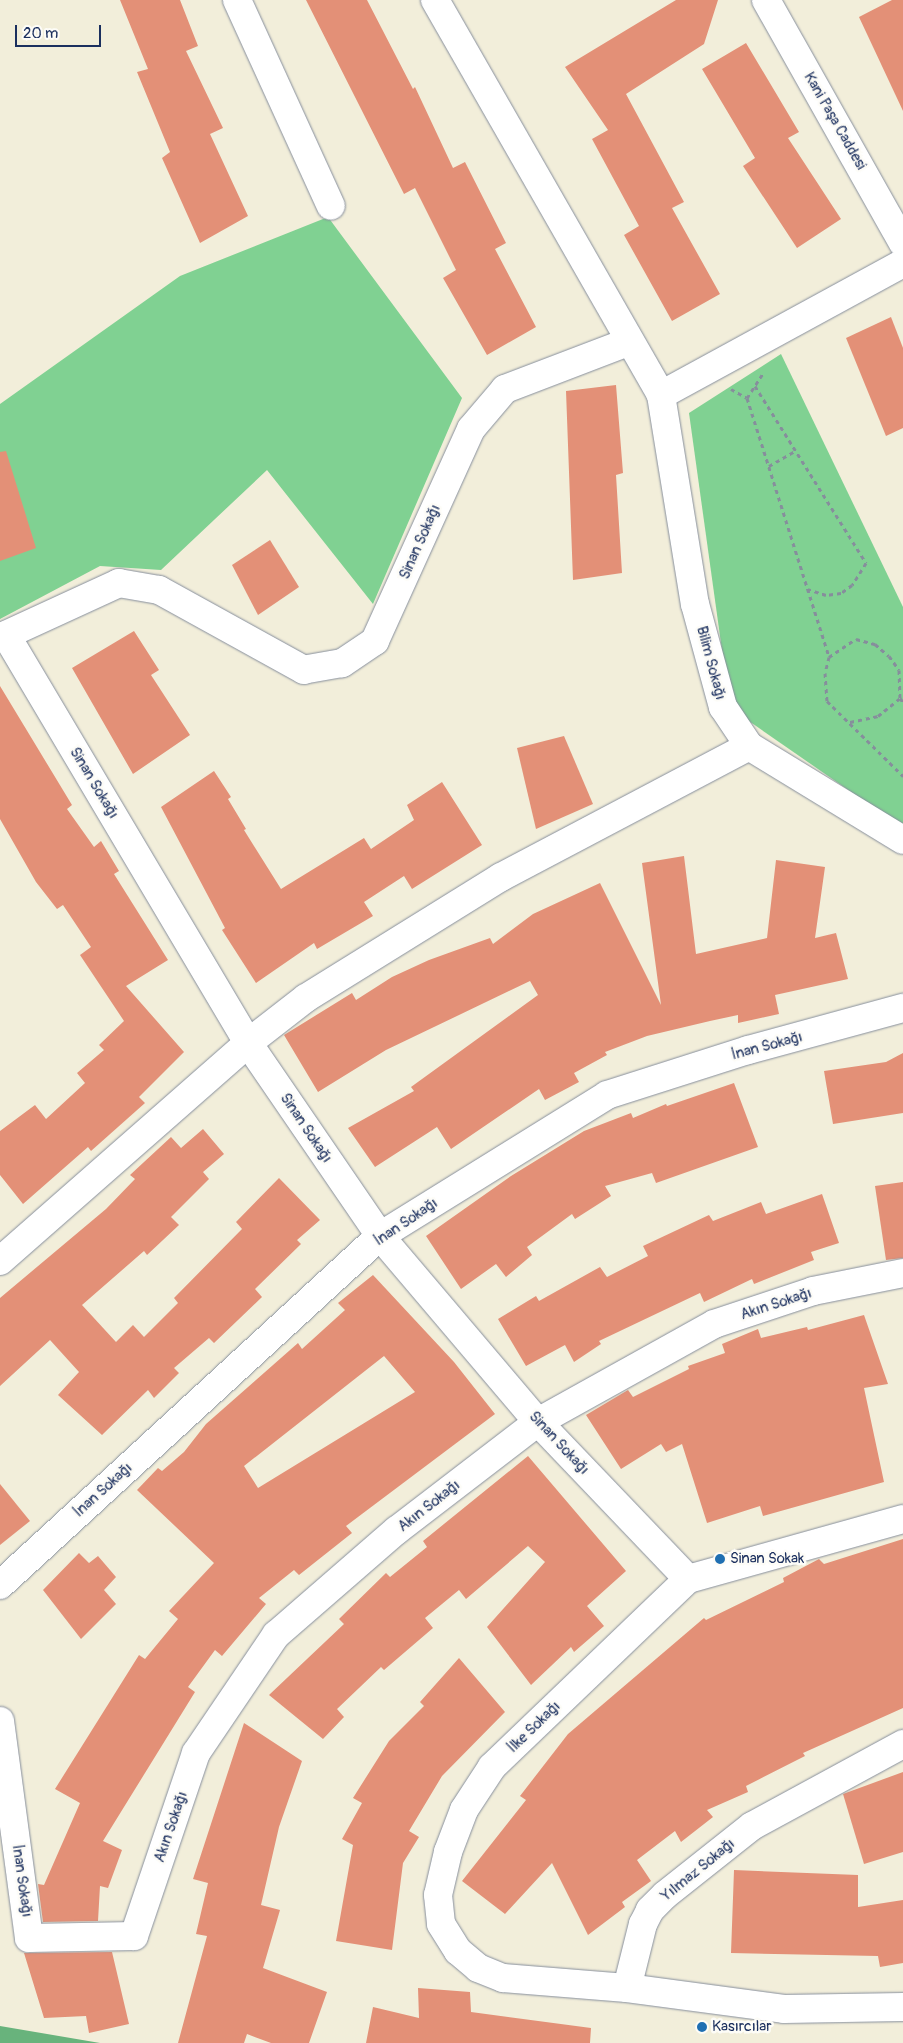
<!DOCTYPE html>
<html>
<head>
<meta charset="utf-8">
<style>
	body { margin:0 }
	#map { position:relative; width:903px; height:2043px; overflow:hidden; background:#f2eeda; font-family:Pangolin,sans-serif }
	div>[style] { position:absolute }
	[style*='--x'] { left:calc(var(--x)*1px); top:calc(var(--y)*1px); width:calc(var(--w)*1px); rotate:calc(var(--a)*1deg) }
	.green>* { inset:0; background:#80d192 }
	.forest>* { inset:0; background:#68b37c }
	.building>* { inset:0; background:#e39077 }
	.path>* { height:3px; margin-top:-1.5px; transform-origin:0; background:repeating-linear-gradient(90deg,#868e9c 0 4px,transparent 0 8px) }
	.roads { filter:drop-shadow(0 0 1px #868e9c) drop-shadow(0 0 1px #868e9c) }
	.minor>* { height:28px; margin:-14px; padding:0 14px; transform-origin:14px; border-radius:14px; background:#fff }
	.tertiary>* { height:28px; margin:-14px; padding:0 14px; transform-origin:14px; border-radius:14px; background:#fff }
	.dots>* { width:14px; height:14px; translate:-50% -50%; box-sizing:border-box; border:2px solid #fdfcf7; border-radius:50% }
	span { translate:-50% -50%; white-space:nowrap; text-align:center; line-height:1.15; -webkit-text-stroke:5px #fdfcf7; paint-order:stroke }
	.street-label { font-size:15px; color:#1b2f5e }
	.poi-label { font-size:15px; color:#1b2f5e }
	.left { translate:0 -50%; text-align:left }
	.scale { position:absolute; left:15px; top:25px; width:86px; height:22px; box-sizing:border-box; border:2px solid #1b2f5e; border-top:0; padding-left:6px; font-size:15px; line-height:18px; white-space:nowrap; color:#1b2f5e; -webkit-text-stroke:4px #fdfcf7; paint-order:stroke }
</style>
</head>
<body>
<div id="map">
	<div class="green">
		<i style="clip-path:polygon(328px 217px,462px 398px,373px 604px,267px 470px,161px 570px,100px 566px,0 619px,0 404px,180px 276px)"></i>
		<i style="clip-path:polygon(781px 354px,903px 607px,903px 828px,730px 708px,689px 413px)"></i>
	</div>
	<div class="forest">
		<i style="clip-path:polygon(0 2026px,100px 2043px,0 2043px)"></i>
	</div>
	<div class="building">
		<i style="clip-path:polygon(120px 0,180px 0,198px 46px,186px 51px,223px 128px,210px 134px,248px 216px,200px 243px,162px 158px,170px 152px,137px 72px,148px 69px)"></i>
		<i style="clip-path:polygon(306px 0,367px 0,413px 89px,415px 87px,453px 168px,465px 162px,506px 243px,495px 249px,536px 327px,487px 355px,443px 278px,456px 270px,415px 188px,404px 194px)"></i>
		<i style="clip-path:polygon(676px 0,718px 0,704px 44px,626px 94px,684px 202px,672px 208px,720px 294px,672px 321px,624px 235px,639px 226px,592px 139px,608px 130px,565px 67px)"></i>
		<i style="clip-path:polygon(892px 0,903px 0,903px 111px,859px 17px)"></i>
		<i style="clip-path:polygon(746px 43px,799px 132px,788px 138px,841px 219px,797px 248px,743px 166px,755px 158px,702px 69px)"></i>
		<i style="clip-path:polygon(891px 317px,903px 348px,903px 428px,886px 436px,846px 338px)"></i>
		<i style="clip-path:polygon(616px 385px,623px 473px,616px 475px,622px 573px,573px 580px,566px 391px)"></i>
		<i style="clip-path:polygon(6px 451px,36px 548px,0 561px,0 452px)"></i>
		<i style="clip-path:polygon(270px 540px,299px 587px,258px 615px,232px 565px)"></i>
		<i style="clip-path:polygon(134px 631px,159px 670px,151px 675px,190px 735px,133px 774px,72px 668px)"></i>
		<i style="clip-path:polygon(0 686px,72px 805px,67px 809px,94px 847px,101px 841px,119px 871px,114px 874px,168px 960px,126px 986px,184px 1052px,139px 1097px,145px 1103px,91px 1151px,88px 1147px,23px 1204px,0 1175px,0 1131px,35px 1105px,46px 1119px,85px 1083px,77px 1073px,104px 1050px,99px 1045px,124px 1021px,80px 955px,91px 947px,63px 905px,57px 909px,36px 882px,0 819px)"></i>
		<i style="clip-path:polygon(564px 736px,593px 804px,536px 829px,517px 748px)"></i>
		<i style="clip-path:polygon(214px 771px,231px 797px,228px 799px,246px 829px,244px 830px,281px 889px,364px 838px,371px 849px,414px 820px,407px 805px,442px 782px,482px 845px,412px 889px,404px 876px,364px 902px,373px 916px,317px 949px,314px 943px,256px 983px,222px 930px,225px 928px,161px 807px)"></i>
		<i style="clip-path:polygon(684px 856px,696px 954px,767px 938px,776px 860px,825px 867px,815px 938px,836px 933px,848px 979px,775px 995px,779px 1014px,738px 1023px,738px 1015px,710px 1021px,647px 1036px,605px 1052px,607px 1055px,574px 1073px,579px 1082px,545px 1100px,539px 1089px,451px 1149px,437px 1127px,375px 1167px,348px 1128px,414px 1091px,411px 1087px,538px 995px,530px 981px,386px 1050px,318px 1092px,284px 1035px,352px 993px,356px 1000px,392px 977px,429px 960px,490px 938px,493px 944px,533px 914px,600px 883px,661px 1005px,642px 863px)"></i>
		<i style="clip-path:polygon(903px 1053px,903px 1113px,833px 1124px,824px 1071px,886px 1062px)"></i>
		<i style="clip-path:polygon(734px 1083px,758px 1147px,656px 1183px,652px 1173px,605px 1186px,611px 1196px,575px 1219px,572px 1214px,527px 1247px,532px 1255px,506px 1277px,496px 1264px,461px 1289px,426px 1236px,511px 1176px,584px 1131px,631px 1113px,633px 1118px,666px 1104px,667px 1106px)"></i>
		<i style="clip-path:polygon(203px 1129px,224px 1154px,203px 1172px,209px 1179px,171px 1217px,179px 1225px,147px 1255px,144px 1251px,82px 1305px,116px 1342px,133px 1325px,144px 1337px,178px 1303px,174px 1298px,242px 1229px,236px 1222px,279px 1178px,320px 1220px,297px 1240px,301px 1244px,255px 1289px,262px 1297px,214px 1343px,209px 1338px,174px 1368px,179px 1373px,154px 1398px,148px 1390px,102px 1435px,58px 1395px,79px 1372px,50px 1340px,0 1386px,0 1298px,106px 1209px,135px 1179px,130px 1175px,171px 1137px,181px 1148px)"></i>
		<i style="clip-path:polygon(903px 1182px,903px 1258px,886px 1260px,875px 1186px)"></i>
		<i style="clip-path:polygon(822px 1194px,839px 1243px,811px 1252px,814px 1260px,754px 1284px,752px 1279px,704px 1302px,700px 1293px,599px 1341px,601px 1344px,574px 1362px,565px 1345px,526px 1366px,498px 1319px,536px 1296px,539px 1301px,600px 1267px,607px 1277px,648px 1256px,643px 1246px,709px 1215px,713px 1221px,761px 1202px,766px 1214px)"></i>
		<i style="clip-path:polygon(evenodd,373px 1275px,454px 1362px,495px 1414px,346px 1526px,352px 1533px,299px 1575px,294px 1570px,259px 1598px,266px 1604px,222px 1656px,215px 1650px,188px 1687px,195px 1692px,103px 1841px,122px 1850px,108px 1888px,100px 1886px,98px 1921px,43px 1922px,38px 1884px,44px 1885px,80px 1803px,55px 1789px,139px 1655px,145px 1659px,178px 1619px,169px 1611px,214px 1563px,137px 1490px,158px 1468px,162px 1471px,184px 1452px,206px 1424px,298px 1343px,302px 1349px,345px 1310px,338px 1303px,373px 1275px,384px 1356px,415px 1392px,258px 1488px,244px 1466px,384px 1356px)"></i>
		<i style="clip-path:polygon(864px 1315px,888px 1384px,864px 1388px,884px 1482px,763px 1516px,760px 1506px,707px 1523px,682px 1444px,666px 1452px,661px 1444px,621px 1469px,586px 1415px,628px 1390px,633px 1397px,689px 1369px,688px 1366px,725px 1353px,722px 1344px,758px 1329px,761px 1338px,807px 1327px,808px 1330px)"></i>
		<i style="clip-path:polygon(528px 1456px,626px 1571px,587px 1606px,604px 1626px,574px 1652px,571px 1647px,531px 1685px,487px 1627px,545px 1562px,528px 1546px,466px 1599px,459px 1590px,425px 1618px,433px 1628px,384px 1670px,381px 1667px,337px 1709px,344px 1717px,323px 1739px,269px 1695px,344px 1624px,339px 1619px,386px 1573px,390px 1577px,427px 1547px,423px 1541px)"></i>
		<i style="clip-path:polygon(0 1484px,30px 1521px,0 1545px)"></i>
		<i style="clip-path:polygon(903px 1539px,903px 1708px,803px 1753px,805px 1756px,746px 1786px,748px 1792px,707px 1810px,713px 1817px,681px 1842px,675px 1831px,637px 1860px,651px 1881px,622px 1902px,625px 1907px,588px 1935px,552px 1863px,505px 1914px,462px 1881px,526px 1800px,520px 1796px,568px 1734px,704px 1618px,706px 1620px,784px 1582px,783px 1578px,819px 1559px,824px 1564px)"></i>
		<i style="clip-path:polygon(79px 1553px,89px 1563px,98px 1556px,116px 1577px,104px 1590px,116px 1604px,81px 1639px,43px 1590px)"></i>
		<i style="clip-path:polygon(459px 1658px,505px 1712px,442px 1776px,409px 1831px,419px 1837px,403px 1863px,392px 1950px,336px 1941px,353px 1845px,342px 1839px,362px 1803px,353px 1798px,389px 1741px,424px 1706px,420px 1702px)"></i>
		<i style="clip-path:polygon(244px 1723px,302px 1761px,279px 1827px,261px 1905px,280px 1910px,263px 1968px,327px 1992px,309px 2043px,271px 2043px,247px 2034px,244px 2043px,178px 2043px,207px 1936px,196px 1934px,208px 1883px,193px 1879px)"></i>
		<i style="clip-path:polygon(903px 1772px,903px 1852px,864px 1864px,843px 1794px)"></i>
		<i style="clip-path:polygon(734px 1870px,858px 1875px,858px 1907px,903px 1900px,903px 1963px,880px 1967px,878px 1956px,731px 1953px)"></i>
		<i style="clip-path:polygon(112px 1952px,129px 2024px,89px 2033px,86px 2016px,44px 2018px,24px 1953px)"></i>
		<i style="clip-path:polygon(418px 1988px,470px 1992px,471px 2012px,591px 2028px,590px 2043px,366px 2043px,373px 2007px,419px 2018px)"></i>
	</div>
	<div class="path">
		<i style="--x:755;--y:386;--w:209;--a:57.9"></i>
		<i style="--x:866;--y:563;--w:26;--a:122"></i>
		<i style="--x:852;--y:585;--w:14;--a:144"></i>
		<i style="--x:841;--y:593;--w:15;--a:172"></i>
		<i style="--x:826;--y:595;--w:19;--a:-162"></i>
		<i style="--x:731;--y:389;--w:18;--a:29"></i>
		<i style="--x:747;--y:398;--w:272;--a:72.4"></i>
		<i style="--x:829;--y:657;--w:16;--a:104"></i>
		<i style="--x:825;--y:673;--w:28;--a:86"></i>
		<i style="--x:827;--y:701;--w:107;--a:44.6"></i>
		<i style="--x:747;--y:398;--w:30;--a:-57"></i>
		<i style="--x:769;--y:466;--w:30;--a:-30"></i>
		<i style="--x:829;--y:657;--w:32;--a:-34"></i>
		<i style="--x:856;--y:639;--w:20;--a:15"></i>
		<i style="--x:875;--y:644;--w:18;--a:41"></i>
		<i style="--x:889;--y:656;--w:17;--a:54"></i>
		<i style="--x:899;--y:670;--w:28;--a:88"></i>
		<i style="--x:850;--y:722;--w:29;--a:-12"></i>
		<i style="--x:878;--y:716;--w:28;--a:-39"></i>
		<i style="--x:900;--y:698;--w:5;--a:53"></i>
	</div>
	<div class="roads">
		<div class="minor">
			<i style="--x:237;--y:0;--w:226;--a:65.5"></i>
			<i style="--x:435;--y:0;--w:455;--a:60.2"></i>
			<i style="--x:661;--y:395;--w:276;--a:-28.6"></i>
			<i style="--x:628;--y:342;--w:132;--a:159.1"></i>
			<i style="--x:505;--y:389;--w:52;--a:130.4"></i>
			<i style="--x:471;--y:429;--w:233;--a:114.4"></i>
			<i style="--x:375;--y:641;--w:40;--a:146"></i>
			<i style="--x:342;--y:663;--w:39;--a:170"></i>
			<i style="--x:304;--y:670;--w:166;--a:-151.1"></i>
			<i style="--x:159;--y:590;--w:41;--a:-170.1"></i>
			<i style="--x:119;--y:583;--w:124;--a:155.3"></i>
			<i style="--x:6;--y:635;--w:474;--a:59.3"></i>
			<i style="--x:248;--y:1043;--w:234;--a:55.6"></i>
			<i style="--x:380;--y:1236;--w:244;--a:49.7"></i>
			<i style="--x:538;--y:1422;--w:217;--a:46.3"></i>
			<i style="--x:661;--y:395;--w:212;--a:80.8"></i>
			<i style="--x:695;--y:604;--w:107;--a:74.8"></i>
			<i style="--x:723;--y:707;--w:47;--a:56.3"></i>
			<i style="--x:749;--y:746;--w:180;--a:31.4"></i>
			<i style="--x:0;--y:1261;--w:330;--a:-41.3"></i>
			<i style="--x:248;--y:1043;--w:73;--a:-37.8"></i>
			<i style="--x:306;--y:998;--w:229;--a:-31.8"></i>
			<i style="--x:501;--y:877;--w:280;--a:-27.8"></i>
			<i style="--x:903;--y:1519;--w:223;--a:164.4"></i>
			<i style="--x:688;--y:1579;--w:272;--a:136.2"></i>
			<i style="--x:492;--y:1767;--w:51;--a:123.1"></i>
			<i style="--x:464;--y:1810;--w:45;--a:110.9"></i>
			<i style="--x:448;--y:1852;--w:44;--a:103.1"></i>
			<i style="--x:438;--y:1895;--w:29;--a:84"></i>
			<i style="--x:441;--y:1924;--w:32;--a:58"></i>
			<i style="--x:458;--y:1951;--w:26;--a:40"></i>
			<i style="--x:478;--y:1968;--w:27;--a:22"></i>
			<i style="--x:503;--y:1978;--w:124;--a:4.6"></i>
			<i style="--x:627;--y:1988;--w:158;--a:7.6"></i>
			<i style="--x:784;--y:2009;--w:119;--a:-1"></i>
			<i style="--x:0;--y:1585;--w:516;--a:-42.57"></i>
			<i style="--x:380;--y:1236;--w:267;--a:-31.8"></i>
			<i style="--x:607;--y:1095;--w:148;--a:-17.7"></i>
			<i style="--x:748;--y:1050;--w:161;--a:-15.2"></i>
			<i style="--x:0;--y:1721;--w:219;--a:82.4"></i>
			<i style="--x:29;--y:1938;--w:105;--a:-1.1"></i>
			<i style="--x:134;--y:1936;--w:193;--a:-71.3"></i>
			<i style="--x:196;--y:1753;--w:143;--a:-55.9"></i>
			<i style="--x:276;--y:1635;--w:160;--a:-41"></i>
			<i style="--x:397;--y:1530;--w:178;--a:-37.5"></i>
			<i style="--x:538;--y:1422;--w:201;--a:-29.1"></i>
			<i style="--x:714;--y:1324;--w:104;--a:-18.4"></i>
			<i style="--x:813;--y:1291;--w:92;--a:-11.3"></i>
			<i style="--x:627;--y:1988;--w:66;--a:-76"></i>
			<i style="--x:643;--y:1924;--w:16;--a:-63"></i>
			<i style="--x:650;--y:1910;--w:21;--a:-45"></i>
			<i style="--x:665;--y:1895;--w:111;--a:-38.4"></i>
			<i style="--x:752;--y:1826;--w:172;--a:-28.5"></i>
		</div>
		<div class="tertiary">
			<i style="--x:766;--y:0;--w:279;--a:60.6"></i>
		</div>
	</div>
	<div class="dots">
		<i style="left:720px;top:1559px;background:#1f6fb2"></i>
		<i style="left:702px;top:2027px;background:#1f6fb2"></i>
	</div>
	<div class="street-label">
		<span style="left:835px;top:121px;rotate:60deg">Kani Paşa Caddesi</span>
		<span style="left:420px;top:542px;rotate:-66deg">Sinan Sokağı</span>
		<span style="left:711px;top:663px;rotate:75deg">Bilim Sokağı</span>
		<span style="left:94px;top:783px;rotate:59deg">Sinan Sokağı</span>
		<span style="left:767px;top:1046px;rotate:-15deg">İnan Sokağı</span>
		<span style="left:306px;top:1128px;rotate:56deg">Sinan Sokağı</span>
		<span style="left:406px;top:1222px;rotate:-34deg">İnan Sokağı</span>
		<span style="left:776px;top:1304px;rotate:-18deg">Akın Sokağı</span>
		<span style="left:559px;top:1443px;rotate:47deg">Sinan Sokağı</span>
		<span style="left:103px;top:1490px;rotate:-42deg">İnan Sokağı</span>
		<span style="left:429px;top:1506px;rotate:-38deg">Akın Sokağı</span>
		<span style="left:534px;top:1727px;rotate:-44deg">İlke Sokağı</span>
		<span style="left:171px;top:1827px;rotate:-71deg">Akın Sokağı</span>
		<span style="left:698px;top:1870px;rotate:-39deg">Yılmaz Sokağı</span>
		<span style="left:22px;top:1881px;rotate:82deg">İnan Sokağı</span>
	</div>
	<div class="poi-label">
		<span class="left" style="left:730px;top:1559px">Sinan Sokak</span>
		<span class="left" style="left:712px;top:2027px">Kasırcılar</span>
	</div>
	<div class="scale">20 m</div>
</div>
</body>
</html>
